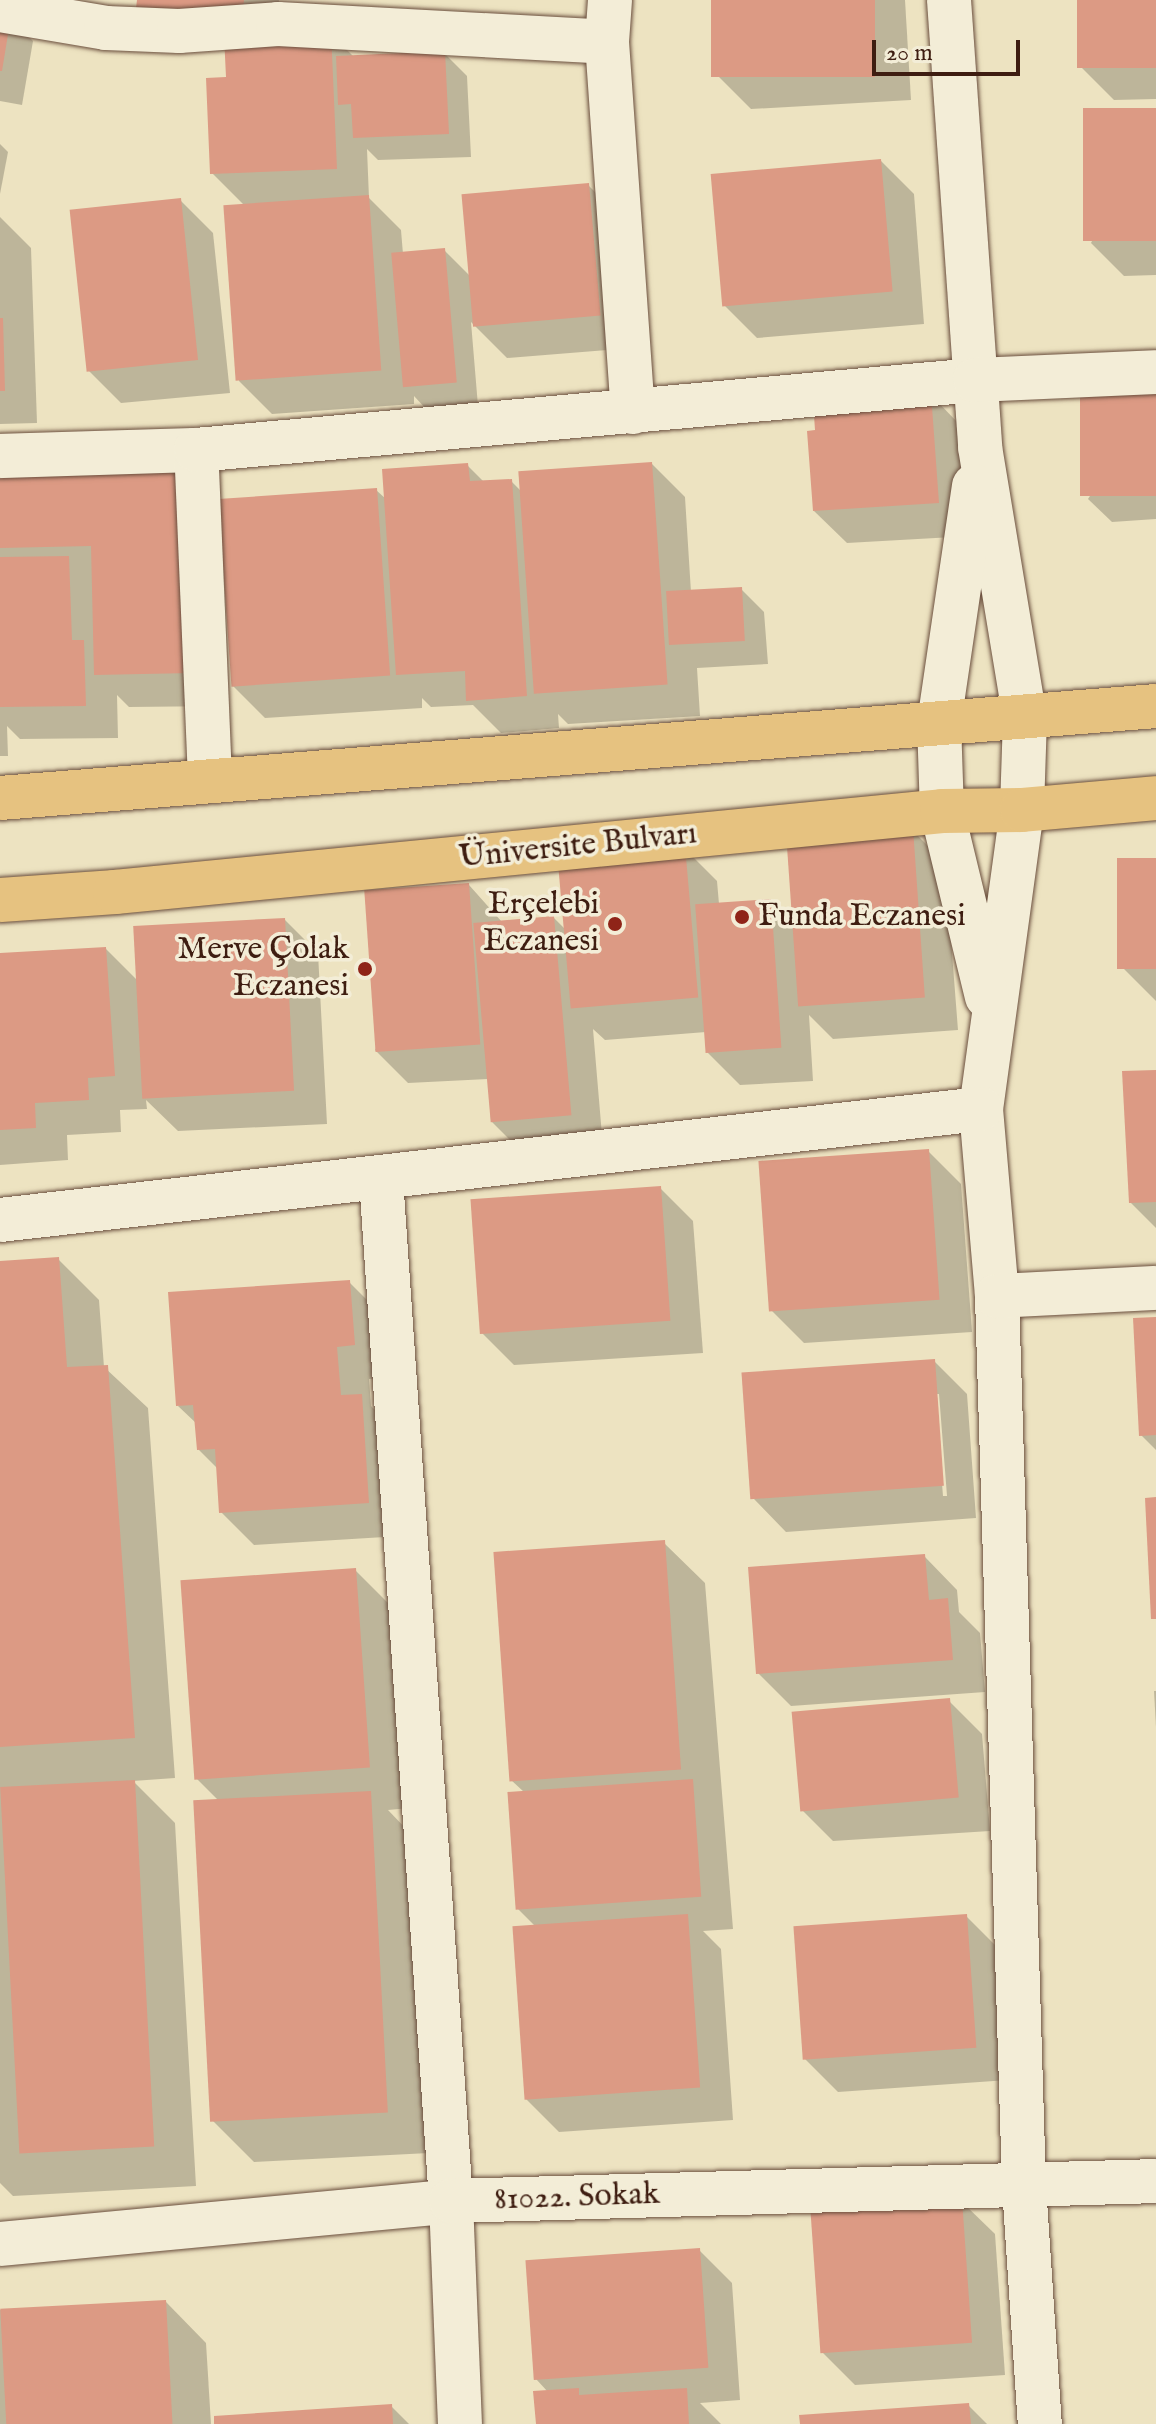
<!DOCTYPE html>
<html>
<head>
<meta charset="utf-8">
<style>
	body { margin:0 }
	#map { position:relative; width:1156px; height:2424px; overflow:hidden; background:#ede3c1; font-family:"IM FELL English",serif }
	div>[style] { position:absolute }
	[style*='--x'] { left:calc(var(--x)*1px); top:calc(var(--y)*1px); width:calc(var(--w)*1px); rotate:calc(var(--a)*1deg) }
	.shadow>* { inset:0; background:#0003 }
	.building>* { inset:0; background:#dc9a84; transform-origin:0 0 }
	.roads { filter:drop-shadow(0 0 2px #6a4e3d) drop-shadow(0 0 2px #6a4e3d) }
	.minor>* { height:44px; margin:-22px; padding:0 22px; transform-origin:22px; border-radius:22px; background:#f3edd7 }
	.major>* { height:44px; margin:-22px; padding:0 22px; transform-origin:22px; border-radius:22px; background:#e6c280 }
	.dots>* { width:22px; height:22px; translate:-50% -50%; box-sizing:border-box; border:4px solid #f3edd7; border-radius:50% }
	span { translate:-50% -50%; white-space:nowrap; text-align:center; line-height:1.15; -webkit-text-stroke:7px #f3edd7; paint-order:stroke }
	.street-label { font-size:32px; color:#3e1d11 }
	.poi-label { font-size:32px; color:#3e1d11 }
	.right { translate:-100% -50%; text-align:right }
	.left { translate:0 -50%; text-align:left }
	.scale { position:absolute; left:872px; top:40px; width:148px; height:36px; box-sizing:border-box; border:4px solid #3e1d11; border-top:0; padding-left:10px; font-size:24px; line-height:28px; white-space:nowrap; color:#3e1d11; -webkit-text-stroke:6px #f3edd7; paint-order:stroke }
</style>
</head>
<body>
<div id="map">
	<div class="shadow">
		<i style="clip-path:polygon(139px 0,279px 0,276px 35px,330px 33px,354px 57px,444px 53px,467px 76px,471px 157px,378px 160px,367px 149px,369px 198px,401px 230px,403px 254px,444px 250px,470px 276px,588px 185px,621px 218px,632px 348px,507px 358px,471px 322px,478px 406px,427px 410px,414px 396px,414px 404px,272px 414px,239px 381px,245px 206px,212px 173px,228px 79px,226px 45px)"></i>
		<i style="clip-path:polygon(713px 0,905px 0,911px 100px,751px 109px,718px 76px)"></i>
		<i style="clip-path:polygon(1079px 0,1156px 0,1156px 99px,1114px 100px,1081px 67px)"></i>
		<i style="clip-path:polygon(0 16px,10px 18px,33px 41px,22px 105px,0 101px)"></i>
		<i style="clip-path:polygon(1156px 110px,1156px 275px,1124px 276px,1091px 243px)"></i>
		<i style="clip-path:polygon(0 144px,8px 152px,0 194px)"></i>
		<i style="clip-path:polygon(881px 161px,914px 194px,924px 324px,757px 338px,724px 305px)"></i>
		<i style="clip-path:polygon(180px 200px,213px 233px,230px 393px,121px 403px,88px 370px)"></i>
		<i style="clip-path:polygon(0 217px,31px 248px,37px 423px,0 424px)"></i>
		<i style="clip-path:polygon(1156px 392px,1156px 519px,1112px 522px,1088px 499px)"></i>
		<i style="clip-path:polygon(931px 395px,963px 428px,971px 536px,847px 543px,814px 511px)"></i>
		<i style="clip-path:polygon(652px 464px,685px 497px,691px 592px,741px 589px,764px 612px,768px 664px,697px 668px,700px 716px,568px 724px,558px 714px,559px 728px,501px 733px,473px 705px,431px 707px,422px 698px,422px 708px,265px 718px,232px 685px,224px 558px,224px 706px,129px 707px,117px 695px,118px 738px,20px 739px,7px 726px,8px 756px,0 756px,0 468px,219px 500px,376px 490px,386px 499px,467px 465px,484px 482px,511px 481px,521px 491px)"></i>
		<i style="clip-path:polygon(912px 830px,945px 863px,958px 1030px,833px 1039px,809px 1015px,813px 1081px,740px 1085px,707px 1052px,706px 1032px,605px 1040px,593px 1029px,603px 1147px,524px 1154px,491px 1121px,488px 1079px,408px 1083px,375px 1050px,469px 885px,502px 922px,554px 918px,565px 929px,684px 848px,717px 881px,719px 904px,771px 901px,794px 925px)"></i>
		<i style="clip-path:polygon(1156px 860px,1156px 1001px,1124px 969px)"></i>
		<i style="clip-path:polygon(285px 920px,318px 953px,327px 1124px,178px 1131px,146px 1100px,147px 1109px,120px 1110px,121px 1132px,67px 1135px,68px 1160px,0 1165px,0 955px,106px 949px,138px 981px)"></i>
		<i style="clip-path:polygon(1156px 1072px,1156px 1228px,1130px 1202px)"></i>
		<i style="clip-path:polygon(928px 1151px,961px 1184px,972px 1332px,804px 1343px,771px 1310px)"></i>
		<i style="clip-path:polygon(661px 1189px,693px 1221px,703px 1353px,514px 1365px,481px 1332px)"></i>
		<i style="clip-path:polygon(58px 1259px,99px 1300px,104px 1367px,148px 1408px,175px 1778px,133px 1781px,175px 1823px,196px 2186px,13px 2196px,0 2183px,0 1263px)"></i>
		<i style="clip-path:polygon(349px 1282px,382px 1315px,387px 1378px,369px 1379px,371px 1406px,394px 1429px,401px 1536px,254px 1545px,221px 1512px,218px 1469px,199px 1450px,197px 1424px,178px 1406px)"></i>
		<i style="clip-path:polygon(1156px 1319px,1156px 1450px,1141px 1435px)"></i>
		<i style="clip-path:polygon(evenodd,934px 1361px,967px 1394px,976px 1518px,786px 1532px,754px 1499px,934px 1361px,935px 1394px,939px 1394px,947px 1496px,943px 1496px,935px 1394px)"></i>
		<i style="clip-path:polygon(664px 1543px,705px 1583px,733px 1929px,703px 1931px,721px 1949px,733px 2120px,559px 2132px,526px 2099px,535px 1926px,517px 1908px,524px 1792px,511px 1780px)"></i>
		<i style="clip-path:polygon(925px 1557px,957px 1590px,959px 1612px,980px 1633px,985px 1692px,791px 1706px,758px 1673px)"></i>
		<i style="clip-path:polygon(355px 1570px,396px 1611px,410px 1808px,388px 1810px,411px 1834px,429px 2153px,254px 2162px,213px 2121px,218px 1800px,197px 1779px)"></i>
		<i style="clip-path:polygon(1154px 1691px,1156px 1691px,1156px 1727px)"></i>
		<i style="clip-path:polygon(949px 1701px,982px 1734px,990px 1831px,833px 1841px,800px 1808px)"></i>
		<i style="clip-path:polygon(966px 1916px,999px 1949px,1008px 2080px,838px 2092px,805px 2059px)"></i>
		<i style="clip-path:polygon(962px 2202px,995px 2234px,1005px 2375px,855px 2385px,822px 2352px)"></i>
		<i style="clip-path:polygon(699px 2250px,732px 2283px,740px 2400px,700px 2403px,721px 2424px,538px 2424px,548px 2392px,536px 2379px)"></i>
		<i style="clip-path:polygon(166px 2302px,206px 2343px,211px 2424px,0 2424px,0 2310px)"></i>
		<i style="clip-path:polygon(968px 2405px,987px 2424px,802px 2424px)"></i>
		<i style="clip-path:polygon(391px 2406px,409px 2424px,216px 2424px)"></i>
	</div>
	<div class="building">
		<i style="clip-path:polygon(137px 0,244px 0,242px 18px,136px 8px)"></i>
		<i style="left:711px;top:0;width:164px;height:77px"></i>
		<i style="left:1077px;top:0;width:79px;height:68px"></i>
		<i style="clip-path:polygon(0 14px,11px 16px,2px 71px,0 71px)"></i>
		<i style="clip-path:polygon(331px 31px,337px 169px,210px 174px,206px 78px,226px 77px,224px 36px)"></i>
		<i style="clip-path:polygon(445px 51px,449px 134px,353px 138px,351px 104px,338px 105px,336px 56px)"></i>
		<i style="left:1156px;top:108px;width:133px;height:73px;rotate:90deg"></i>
		<i style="left:881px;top:159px;width:133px;height:171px;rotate:85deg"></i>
		<i style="left:589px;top:183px;width:133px;height:128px;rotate:85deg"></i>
		<i style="left:369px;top:195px;width:176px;height:146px;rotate:86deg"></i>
		<i style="left:181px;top:198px;width:163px;height:112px;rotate:84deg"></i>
		<i style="left:445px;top:248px;width:135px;height:54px;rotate:85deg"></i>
		<i style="clip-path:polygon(0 318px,3px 318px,5px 391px,0 391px)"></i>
		<i style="left:1156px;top:390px;width:106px;height:76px;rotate:90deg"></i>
		<i style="clip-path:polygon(931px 393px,939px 503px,813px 511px,807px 431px,815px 430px,813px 401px)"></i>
		<i style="clip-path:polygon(187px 462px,192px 673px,94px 675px,91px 546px,0 548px,0 466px)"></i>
		<i style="left:652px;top:462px;width:223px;height:134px;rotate:86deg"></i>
		<i style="clip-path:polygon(468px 463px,470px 481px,512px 479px,527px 696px,466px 701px,465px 671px,396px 675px,382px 469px)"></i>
		<i style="left:377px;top:488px;width:188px;height:159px;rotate:86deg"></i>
		<i style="clip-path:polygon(69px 556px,72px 640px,84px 640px,86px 706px,0 707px,0 557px)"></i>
		<i style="left:742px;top:587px;width:54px;height:76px;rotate:87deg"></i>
		<i style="left:913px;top:828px;width:170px;height:127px;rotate:86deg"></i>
		<i style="left:685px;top:846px;width:152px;height:128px;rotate:85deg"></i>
		<i style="left:1156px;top:858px;width:111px;height:39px;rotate:90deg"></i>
		<i style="left:469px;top:883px;width:162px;height:105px;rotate:86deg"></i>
		<i style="left:771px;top:899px;width:149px;height:76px;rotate:86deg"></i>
		<i style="left:554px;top:916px;width:200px;height:81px;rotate:85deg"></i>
		<i style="left:285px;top:918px;width:173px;height:152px;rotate:87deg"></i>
		<i style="clip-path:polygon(106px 947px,115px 1076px,88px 1078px,89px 1100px,35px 1103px,36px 1128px,0 1130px,0 953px)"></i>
		<i style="clip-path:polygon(1156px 1070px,1156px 1202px,1129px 1203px,1122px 1071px)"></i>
		<i style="left:929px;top:1149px;width:151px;height:171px;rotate:86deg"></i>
		<i style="left:661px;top:1186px;width:135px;height:191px;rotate:86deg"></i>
		<i style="clip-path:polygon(59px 1257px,67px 1367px,108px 1365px,135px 1738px,0 1747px,0 1261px)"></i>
		<i style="clip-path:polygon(350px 1280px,355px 1345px,337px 1347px,341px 1395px,362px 1394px,369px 1503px,219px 1513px,215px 1449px,197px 1450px,193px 1405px,176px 1406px,168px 1292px)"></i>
		<i style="clip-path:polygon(1156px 1317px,1156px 1435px,1139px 1436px,1133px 1318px)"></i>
		<i style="left:935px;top:1359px;width:127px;height:194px;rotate:86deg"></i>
		<i style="clip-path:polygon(1156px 1497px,1156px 1619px,1151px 1619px,1145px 1498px)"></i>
		<i style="left:665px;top:1540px;width:230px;height:172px;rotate:86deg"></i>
		<i style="clip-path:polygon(925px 1554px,929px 1600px,948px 1598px,953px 1660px,756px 1674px,748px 1567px)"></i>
		<i style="left:356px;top:1568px;width:200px;height:176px;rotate:86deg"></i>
		<i style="left:950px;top:1698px;width:100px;height:159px;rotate:85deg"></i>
		<i style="left:693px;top:1779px;width:118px;height:186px;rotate:86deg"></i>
		<i style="left:135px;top:1780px;width:367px;height:135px;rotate:87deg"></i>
		<i style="left:371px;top:1791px;width:322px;height:178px;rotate:87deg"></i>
		<i style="left:688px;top:1914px;width:174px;height:176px;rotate:86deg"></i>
		<i style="left:967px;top:1914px;width:134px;height:174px;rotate:86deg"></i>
		<i style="left:962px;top:2199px;width:144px;height:152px;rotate:86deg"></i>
		<i style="left:700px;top:2248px;width:120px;height:175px;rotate:86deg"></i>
		<i style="left:166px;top:2300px;width:124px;height:166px;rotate:87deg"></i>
		<i style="clip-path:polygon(579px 2388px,579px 2395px,687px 2388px,689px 2424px,536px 2424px,533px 2391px)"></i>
		<i style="clip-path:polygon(969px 2403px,971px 2424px,800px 2424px,799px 2415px)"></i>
		<i style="clip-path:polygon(392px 2404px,393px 2424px,214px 2424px,214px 2416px)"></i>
	</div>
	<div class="roads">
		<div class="minor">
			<i style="--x:610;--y:0;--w:42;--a:94.1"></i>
			<i style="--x:607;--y:42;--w:371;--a:86"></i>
			<i style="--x:949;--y:0;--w:448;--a:86"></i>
			<i style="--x:980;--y:447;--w:275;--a:80.6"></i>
			<i style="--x:1025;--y:718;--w:92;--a:91.9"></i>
			<i style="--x:1022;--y:810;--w:302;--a:97.8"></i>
			<i style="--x:981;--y:1109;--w:188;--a:85.1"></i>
			<i style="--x:997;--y:1296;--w:890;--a:88.26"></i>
			<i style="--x:1024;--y:2186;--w:239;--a:86.2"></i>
			<i style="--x:0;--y:10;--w:108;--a:9.6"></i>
			<i style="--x:106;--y:28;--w:73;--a:2.4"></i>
			<i style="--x:179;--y:31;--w:99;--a:-4"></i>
			<i style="--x:278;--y:24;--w:329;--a:3.1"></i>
			<i style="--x:0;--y:456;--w:196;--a:-1.8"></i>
			<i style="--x:974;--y:486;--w:239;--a:98.4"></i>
			<i style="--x:939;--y:722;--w:89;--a:88.1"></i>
			<i style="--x:942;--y:811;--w:191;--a:76.4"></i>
			<i style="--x:210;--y:779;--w:329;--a:-92.4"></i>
			<i style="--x:196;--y:450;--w:782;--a:-5.13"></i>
			<i style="--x:975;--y:380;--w:181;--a:-2.5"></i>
			<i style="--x:381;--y:1179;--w:1024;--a:86.08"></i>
			<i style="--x:451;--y:2201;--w:223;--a:87.7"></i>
			<i style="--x:0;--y:1220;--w:987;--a:-6.46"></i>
			<i style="--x:997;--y:1296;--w:159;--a:-2.9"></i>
			<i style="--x:0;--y:2244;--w:453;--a:-5.4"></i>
			<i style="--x:451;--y:2201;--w:705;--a:-1.62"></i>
		</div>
		<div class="major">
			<i style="--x:0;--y:798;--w:1160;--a:-4.55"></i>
			<i style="--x:0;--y:900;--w:115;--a:-4"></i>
			<i style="--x:115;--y:892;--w:831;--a:-5.59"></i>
			<i style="--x:942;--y:811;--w:80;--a:-0.7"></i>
			<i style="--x:1022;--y:810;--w:135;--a:-5.1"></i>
		</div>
	</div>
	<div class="dots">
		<i style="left:742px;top:917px;background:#8f2418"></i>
		<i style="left:615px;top:924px;background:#8f2418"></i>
		<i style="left:365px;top:969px;background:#8f2418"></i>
	</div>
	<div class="street-label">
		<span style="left:578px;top:847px;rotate:-6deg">Üniversite Bulvarı</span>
		<span style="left:577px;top:2198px;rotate:-2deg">81022. Sokak</span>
	</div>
	<div class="poi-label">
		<span class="right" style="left:599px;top:924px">Erçelebi<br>Eczanesi</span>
		<span class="left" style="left:758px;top:917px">Funda Eczanesi</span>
		<span class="right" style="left:349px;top:969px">Merve Çolak<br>Eczanesi</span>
	</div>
	<div class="scale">20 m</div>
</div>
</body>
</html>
